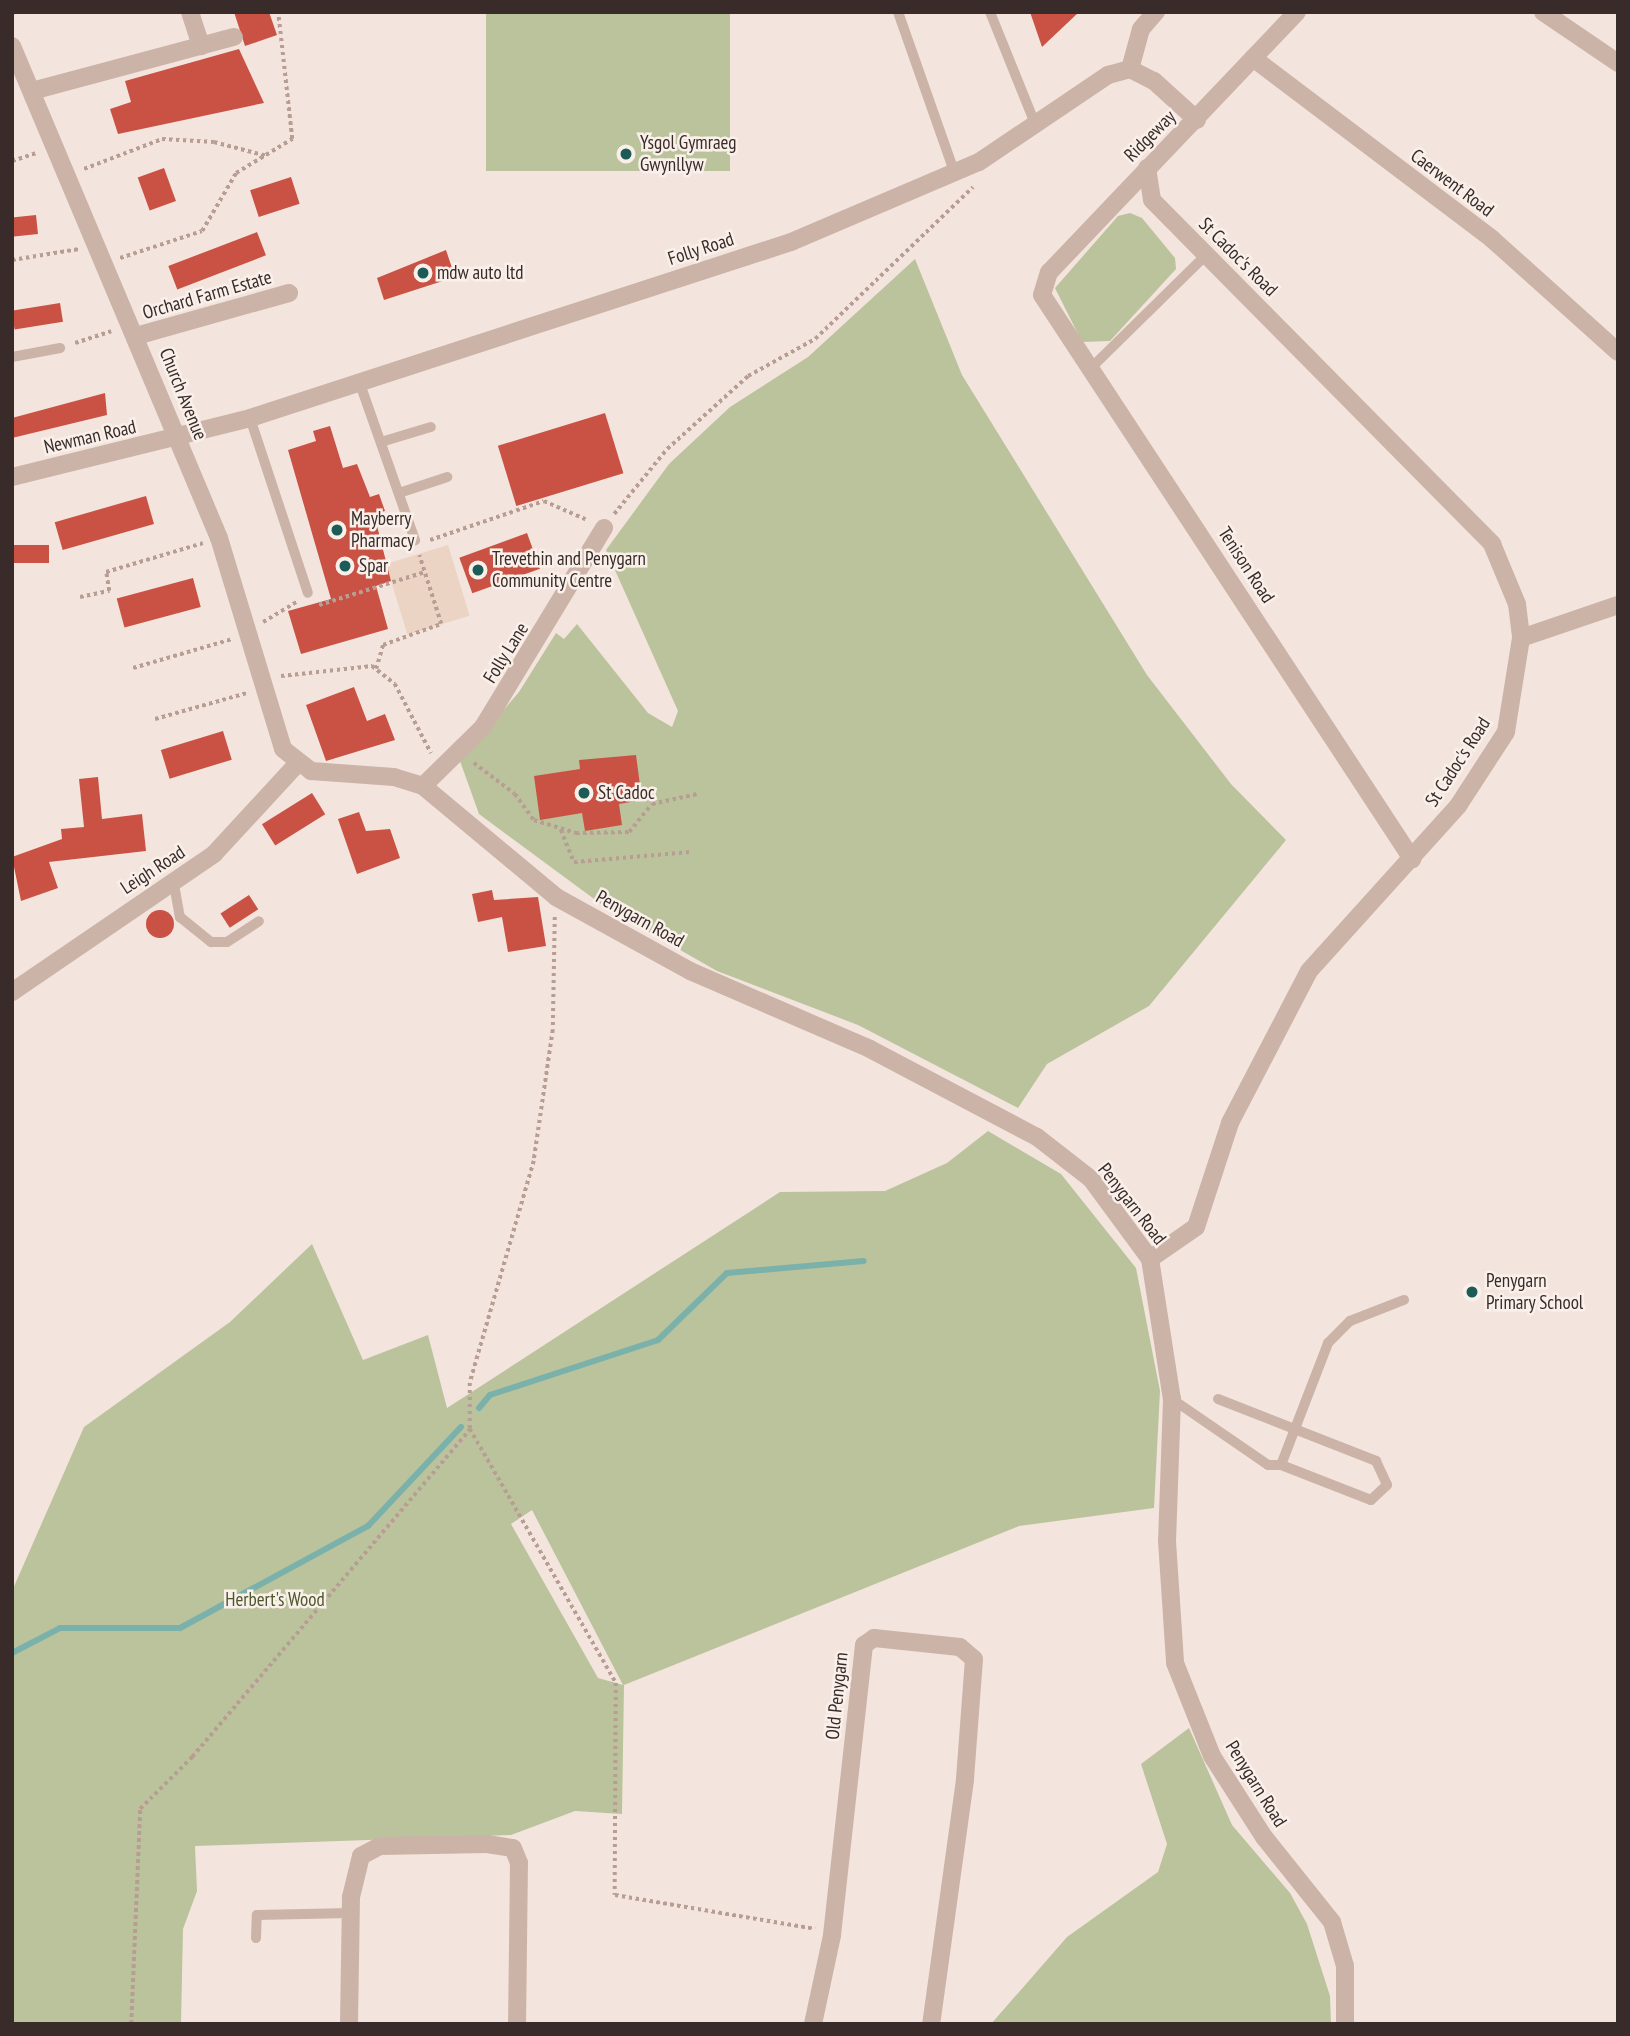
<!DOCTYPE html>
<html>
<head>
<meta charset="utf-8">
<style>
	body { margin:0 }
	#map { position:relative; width:1630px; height:2036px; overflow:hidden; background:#f3e5dd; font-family:"PT Sans Narrow",sans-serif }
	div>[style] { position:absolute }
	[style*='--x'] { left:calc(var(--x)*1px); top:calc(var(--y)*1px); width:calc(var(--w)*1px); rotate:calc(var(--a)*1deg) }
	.green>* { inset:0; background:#bbc39c; transform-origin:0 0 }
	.plaza>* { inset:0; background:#ebd4c4; transform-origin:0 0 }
	.stream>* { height:6px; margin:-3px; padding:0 3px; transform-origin:3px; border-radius:3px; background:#7bb1ab }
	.building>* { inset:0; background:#c95245; transform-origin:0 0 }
	.round { border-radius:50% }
	.path>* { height:3.5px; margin-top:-1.75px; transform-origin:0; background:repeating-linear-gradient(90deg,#b79d93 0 3.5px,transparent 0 7px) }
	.lane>* { height:10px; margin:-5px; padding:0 5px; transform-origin:5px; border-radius:5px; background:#ccb3a8 }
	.street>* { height:18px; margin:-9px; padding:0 9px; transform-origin:9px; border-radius:9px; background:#ccb3a8 }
	.dots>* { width:19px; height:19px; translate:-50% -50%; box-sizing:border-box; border:4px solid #faf0ea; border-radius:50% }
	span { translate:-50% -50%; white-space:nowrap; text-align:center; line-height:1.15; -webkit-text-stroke:5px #faf0ea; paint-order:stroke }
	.street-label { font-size:19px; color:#382b29 }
	.poi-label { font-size:19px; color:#382b29 }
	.left { translate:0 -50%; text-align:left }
	.park-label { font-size:19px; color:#4e572c }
	.frame { position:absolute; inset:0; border:14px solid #382b29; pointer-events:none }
</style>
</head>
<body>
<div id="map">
	<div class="green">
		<i style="left:486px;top:12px;width:244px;height:159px"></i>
		<i style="clip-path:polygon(1130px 213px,1142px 218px,1175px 258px,1176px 269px,1110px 341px,1082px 342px,1055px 288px,1118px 216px)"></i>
		<i style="clip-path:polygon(915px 259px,962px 375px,1147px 675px,1231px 784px,1286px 840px,1149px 1006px,1047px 1064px,1018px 1108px,858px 1025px,717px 971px,605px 907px,479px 814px,460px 761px,519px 692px,556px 633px,564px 639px,577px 624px,648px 713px,672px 727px,678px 711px,606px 550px,669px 464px,730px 407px,808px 357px)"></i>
		<i style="clip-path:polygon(evenodd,988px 1131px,1061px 1174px,1136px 1268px,1160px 1391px,1154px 1508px,1019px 1526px,624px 1685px,622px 1814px,575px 1811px,511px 1835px,195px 1846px,197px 1891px,183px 1929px,181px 2024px,12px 2024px,12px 1591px,84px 1427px,230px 1322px,312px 1244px,363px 1360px,428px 1335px,447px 1408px,780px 1192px,885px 1191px,947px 1163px,988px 1131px,532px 1510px,623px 1685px,598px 1678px,511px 1524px,532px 1510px)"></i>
		<i style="clip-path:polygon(1189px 1728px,1232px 1825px,1290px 1893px,1307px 1924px,1330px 1996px,1331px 2024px,991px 2024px,1067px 1937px,1158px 1872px,1167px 1844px,1141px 1764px)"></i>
	</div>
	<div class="plaza">
		<i style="left:448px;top:545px;width:74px;height:65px;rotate:73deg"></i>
	</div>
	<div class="stream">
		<i style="--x:479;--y:1408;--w:17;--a:-50"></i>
		<i style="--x:490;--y:1395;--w:177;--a:-18.1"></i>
		<i style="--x:658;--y:1340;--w:96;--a:-44.2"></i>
		<i style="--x:727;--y:1273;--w:137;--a:-5"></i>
		<i style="--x:12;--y:1653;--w:54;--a:-27.5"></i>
		<i style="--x:60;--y:1628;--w:120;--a:0"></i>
		<i style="--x:180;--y:1628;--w:214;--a:-28.5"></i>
		<i style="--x:368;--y:1526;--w:136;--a:-46.8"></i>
	</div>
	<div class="building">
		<i style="clip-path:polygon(234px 12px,269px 12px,277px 35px,245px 46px)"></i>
		<i style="clip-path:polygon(1030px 12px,1079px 12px,1042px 47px)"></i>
		<i style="clip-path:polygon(239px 49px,264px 103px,118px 134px,110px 109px,131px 102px,125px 81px)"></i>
		<i style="left:164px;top:168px;width:35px;height:28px;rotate:70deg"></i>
		<i style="left:291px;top:177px;width:28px;height:43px;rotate:72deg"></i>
		<i style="left:36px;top:215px;width:19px;height:24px;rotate:84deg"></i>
		<i style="left:257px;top:232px;width:25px;height:95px;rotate:69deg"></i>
		<i style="clip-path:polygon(446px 250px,455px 277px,384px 300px,377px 278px)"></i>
		<i style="left:60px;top:303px;width:19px;height:49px;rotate:81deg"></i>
		<i style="clip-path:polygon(105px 393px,107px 415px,12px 438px,12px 418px)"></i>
		<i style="left:605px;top:413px;width:63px;height:112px;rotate:73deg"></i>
		<i style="clip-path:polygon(330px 426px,343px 468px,357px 464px,370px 497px,379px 494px,385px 511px,374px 514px,391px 581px,376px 586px,388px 629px,301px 654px,288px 611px,331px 599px,288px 450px,316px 441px,313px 431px)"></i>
		<i style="left:146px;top:496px;width:29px;height:95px;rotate:74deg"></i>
		<i style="left:527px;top:533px;width:38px;height:72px;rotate:70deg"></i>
		<i style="left:12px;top:545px;width:37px;height:18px"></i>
		<i style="left:193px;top:578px;width:30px;height:79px;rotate:75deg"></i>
		<i style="clip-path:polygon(354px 687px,367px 721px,385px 714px,395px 740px,326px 761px,306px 705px)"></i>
		<i style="left:223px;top:731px;width:30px;height:65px;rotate:73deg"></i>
		<i style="clip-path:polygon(636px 755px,642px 800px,619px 804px,622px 825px,585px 831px,582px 813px,540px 820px,534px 776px,580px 769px,579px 760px)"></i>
		<i style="clip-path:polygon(98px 777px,102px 819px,142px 814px,146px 851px,49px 862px,58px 888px,21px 901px,12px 857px,62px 839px,61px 829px,84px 827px,79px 779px)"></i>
		<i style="left:312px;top:793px;width:25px;height:59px;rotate:58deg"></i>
		<i style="clip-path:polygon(359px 812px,366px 831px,390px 829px,400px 858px,357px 874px,338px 819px)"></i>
		<i style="clip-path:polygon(492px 890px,494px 900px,538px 897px,546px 946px,508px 952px,502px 917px,478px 922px,472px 894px)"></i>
		<i style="left:249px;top:895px;width:17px;height:34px;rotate:57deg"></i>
		<i class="round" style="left:146px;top:910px;width:28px;height:28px"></i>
	</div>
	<div class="path">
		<i style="--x:12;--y:14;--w:3;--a:-45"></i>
		<i style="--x:12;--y:161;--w:26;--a:-18"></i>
		<i style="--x:84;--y:169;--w:84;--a:-21"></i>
		<i style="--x:162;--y:139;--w:52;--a:3.3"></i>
		<i style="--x:214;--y:142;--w:55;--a:14.8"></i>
		<i style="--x:120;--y:258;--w:86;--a:-18.2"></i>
		<i style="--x:202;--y:231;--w:67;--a:-59.6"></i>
		<i style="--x:236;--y:173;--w:66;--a:-31.3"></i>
		<i style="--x:292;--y:139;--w:128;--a:-96.3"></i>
		<i style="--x:12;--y:260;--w:68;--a:-9.3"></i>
		<i style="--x:75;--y:343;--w:38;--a:-18"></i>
		<i style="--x:614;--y:514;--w:84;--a:-50.8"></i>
		<i style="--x:667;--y:449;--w:109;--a:-42"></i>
		<i style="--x:748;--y:376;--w:77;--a:-28.9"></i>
		<i style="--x:815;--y:339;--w:219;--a:-43.9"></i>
		<i style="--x:430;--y:540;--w:120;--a:-18.9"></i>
		<i style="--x:544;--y:501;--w:47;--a:23.8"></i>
		<i style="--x:80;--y:597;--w:30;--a:-12"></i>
		<i style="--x:109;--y:591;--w:19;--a:-99"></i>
		<i style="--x:106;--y:572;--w:101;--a:-16.6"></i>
		<i style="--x:319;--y:605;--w:111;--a:-17.3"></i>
		<i style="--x:263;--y:622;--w:41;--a:-31"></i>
		<i style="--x:133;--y:668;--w:103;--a:-16.3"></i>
		<i style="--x:376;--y:669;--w:25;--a:-74"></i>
		<i style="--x:383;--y:645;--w:62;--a:-19.9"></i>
		<i style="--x:441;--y:624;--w:72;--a:-107.7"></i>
		<i style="--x:281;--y:676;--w:92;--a:-6.3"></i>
		<i style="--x:372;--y:666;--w:29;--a:38"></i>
		<i style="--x:395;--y:684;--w:78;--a:62.4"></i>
		<i style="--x:155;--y:719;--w:96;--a:-15.8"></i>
		<i style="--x:474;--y:763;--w:51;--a:37.1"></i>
		<i style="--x:515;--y:794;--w:32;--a:54"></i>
		<i style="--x:534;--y:820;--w:44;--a:17.2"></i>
		<i style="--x:576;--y:833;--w:53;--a:-1.1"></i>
		<i style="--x:629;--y:832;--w:36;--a:-51"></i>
		<i style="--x:652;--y:804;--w:46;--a:-12.5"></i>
		<i style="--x:561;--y:830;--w:35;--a:68"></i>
		<i style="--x:574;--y:862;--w:117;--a:-4.9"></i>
		<i style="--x:555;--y:917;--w:113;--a:91"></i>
		<i style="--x:553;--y:1030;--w:132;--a:98.3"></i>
		<i style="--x:534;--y:1161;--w:231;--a:106.1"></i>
		<i style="--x:470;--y:1383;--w:46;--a:90"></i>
		<i style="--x:470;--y:1429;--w:293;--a:60.1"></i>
		<i style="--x:616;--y:1683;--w:212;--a:90.3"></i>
		<i style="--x:615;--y:1895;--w:203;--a:9.6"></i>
		<i style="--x:131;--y:2024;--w:215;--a:-87.6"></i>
		<i style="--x:140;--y:1809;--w:74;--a:-45"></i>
		<i style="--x:192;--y:1757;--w:430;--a:-49.7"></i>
	</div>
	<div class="lane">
		<i style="--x:898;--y:12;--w:172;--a:70.6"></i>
		<i style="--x:990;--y:12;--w:123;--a:68"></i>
		<i style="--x:12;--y:357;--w:49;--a:-10.6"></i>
		<i style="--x:1092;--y:367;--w:160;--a:-44.5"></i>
		<i style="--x:359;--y:381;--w:169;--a:70.6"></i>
		<i style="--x:250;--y:418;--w:184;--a:71.7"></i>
		<i style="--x:381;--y:442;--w:52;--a:-16.7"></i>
		<i style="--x:399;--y:493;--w:51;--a:-18.4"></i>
		<i style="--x:174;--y:884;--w:34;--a:80"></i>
		<i style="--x:180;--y:917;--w:40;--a:39"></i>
		<i style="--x:211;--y:942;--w:16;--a:0"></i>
		<i style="--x:227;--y:942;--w:38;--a:-33"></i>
		<i style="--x:1172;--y:1399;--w:116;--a:34.5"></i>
		<i style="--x:1268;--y:1465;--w:13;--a:0"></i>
		<i style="--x:1281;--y:1465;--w:131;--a:-68.9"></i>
		<i style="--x:1328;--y:1343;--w:31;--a:-45"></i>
		<i style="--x:1350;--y:1321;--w:58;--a:-21.3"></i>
		<i style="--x:1218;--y:1399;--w:170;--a:21.4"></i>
		<i style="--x:1376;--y:1461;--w:26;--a:65"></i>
		<i style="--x:1387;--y:1485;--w:22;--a:137"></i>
		<i style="--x:1371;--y:1500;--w:97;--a:-158.7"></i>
		<i style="--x:256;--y:1938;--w:23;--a:-88"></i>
		<i style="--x:257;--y:1915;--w:94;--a:-1.2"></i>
	</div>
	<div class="street">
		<i style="--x:190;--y:12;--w:36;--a:72"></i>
		<i style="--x:1297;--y:12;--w:359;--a:133.6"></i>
		<i style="--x:1049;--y:272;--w:24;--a:107"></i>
		<i style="--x:1042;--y:295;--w:675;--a:56.73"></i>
		<i style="--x:1543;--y:12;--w:91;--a:34.2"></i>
		<i style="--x:12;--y:46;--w:534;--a:67.18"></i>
		<i style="--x:219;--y:538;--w:220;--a:73.1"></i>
		<i style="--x:283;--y:749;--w:36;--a:38"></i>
		<i style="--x:311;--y:771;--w:83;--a:4.1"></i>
		<i style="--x:394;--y:777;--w:30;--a:17"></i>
		<i style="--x:423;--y:786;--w:173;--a:39.8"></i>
		<i style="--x:556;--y:897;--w:153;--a:28.9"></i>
		<i style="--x:690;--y:971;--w:196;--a:23.4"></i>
		<i style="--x:870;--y:1049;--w:189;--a:27.8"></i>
		<i style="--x:1037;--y:1137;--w:68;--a:37.9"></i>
		<i style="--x:1091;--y:1179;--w:99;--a:53.6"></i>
		<i style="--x:1150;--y:1259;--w:142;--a:81.1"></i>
		<i style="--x:1172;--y:1399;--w:142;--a:92"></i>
		<i style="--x:1167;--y:1541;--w:122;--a:86.2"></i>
		<i style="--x:1175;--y:1663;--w:100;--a:68.3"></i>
		<i style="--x:1212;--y:1756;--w:96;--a:57.3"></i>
		<i style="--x:1264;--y:1837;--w:109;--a:51.3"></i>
		<i style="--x:1332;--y:1922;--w:46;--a:73.5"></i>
		<i style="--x:1345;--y:1966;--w:58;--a:90"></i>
		<i style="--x:1253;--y:58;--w:300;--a:37.1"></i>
		<i style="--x:1492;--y:239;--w:169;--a:41.9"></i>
		<i style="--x:1130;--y:69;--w:41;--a:-74.6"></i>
		<i style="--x:1141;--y:29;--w:23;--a:-49"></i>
		<i style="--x:32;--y:91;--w:209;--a:-15"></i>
		<i style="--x:1147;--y:168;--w:32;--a:81"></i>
		<i style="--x:1152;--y:200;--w:484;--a:45.3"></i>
		<i style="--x:1492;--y:544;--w:65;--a:67.4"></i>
		<i style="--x:1517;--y:604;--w:34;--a:83"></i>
		<i style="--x:1521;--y:638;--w:95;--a:99.1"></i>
		<i style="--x:1506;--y:732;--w:88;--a:123"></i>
		<i style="--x:1458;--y:806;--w:222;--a:132.1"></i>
		<i style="--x:1309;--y:971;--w:171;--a:117.5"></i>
		<i style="--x:1230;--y:1123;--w:109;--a:108.1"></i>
		<i style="--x:1196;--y:1227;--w:56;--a:145.2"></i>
		<i style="--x:136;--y:336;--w:159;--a:-15.7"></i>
		<i style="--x:12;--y:477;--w:245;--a:-13.9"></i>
		<i style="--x:250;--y:418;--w:569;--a:-18.02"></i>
		<i style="--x:791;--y:242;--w:204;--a:-23.1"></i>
		<i style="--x:979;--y:162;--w:156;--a:-34"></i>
		<i style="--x:1108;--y:75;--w:23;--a:-15"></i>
		<i style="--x:1130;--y:69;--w:27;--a:27"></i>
		<i style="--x:1154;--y:81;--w:58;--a:42.2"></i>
		<i style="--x:1521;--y:638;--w:102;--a:-18.8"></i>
		<i style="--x:423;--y:786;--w:84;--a:-44.5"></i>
		<i style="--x:483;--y:727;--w:233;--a:-58.7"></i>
		<i style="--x:12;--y:992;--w:245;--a:-34.3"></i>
		<i style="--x:214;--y:854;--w:124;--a:-47.3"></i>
		<i style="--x:349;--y:2024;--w:127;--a:-89.1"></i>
		<i style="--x:351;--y:1897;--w:42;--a:-76.3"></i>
		<i style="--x:361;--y:1856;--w:21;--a:-28"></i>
		<i style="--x:380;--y:1846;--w:107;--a:-1.1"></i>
		<i style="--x:487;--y:1844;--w:26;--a:9"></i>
		<i style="--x:513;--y:1848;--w:16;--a:68"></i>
		<i style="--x:519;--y:1863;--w:161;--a:90.7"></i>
		<i style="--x:813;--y:2024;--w:91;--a:-77.9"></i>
		<i style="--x:832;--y:1935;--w:292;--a:-83.7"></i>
		<i style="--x:864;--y:1645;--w:12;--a:-35"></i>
		<i style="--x:874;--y:1638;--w:86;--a:6"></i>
		<i style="--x:960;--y:1647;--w:18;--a:41"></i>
		<i style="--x:974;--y:1659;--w:121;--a:94.3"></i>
		<i style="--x:965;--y:1780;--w:246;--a:97.9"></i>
	</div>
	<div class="dots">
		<i style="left:626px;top:154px;background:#1d5b56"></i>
		<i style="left:423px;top:273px;background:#1d5b56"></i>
		<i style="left:337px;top:530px;background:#1d5b56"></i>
		<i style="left:345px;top:566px;background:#1d5b56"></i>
		<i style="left:478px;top:570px;background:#1d5b56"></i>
		<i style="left:584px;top:793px;background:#1d5b56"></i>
		<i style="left:1472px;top:1292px;background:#1d5b56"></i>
	</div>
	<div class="street-label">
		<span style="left:1150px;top:136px;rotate:-45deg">Ridgeway</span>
		<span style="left:1452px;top:183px;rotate:37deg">Caerwent Road</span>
		<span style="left:701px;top:249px;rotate:-18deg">Folly Road</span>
		<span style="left:1238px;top:257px;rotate:45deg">St Cadoc's Road</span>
		<span style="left:207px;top:295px;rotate:-16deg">Orchard Farm Estate</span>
		<span style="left:183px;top:394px;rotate:68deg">Church Avenue</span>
		<span style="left:90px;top:437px;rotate:-13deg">Newman Road</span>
		<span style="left:1246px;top:565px;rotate:57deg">Tenison Road</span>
		<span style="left:506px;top:653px;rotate:-58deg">Folly Lane</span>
		<span style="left:1458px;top:762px;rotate:-57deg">St Cadoc's Road</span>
		<span style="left:153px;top:870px;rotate:-33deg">Leigh Road</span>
		<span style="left:640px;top:919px;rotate:29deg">Penygarn Road</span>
		<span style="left:1132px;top:1204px;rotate:52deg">Penygarn Road</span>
		<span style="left:837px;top:1696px;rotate:-84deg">Old Penygarn</span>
		<span style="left:1256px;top:1784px;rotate:58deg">Penygarn Road</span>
	</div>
	<div class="poi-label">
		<span class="left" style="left:640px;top:154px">Ysgol Gymraeg<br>Gwynllyw</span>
		<span class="left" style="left:437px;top:273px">mdw auto ltd</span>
		<span class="left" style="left:351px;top:530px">Mayberry<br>Pharmacy</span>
		<span class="left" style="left:492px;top:570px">Trevethin and Penygarn<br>Community Centre</span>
		<span class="left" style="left:359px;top:566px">Spar</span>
		<span class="left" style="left:598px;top:793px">St Cadoc</span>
		<span class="left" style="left:1486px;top:1292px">Penygarn<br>Primary School</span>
	</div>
	<div class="park-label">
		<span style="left:275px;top:1600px">Herbert's Wood</span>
	</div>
	<div class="frame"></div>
</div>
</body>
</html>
